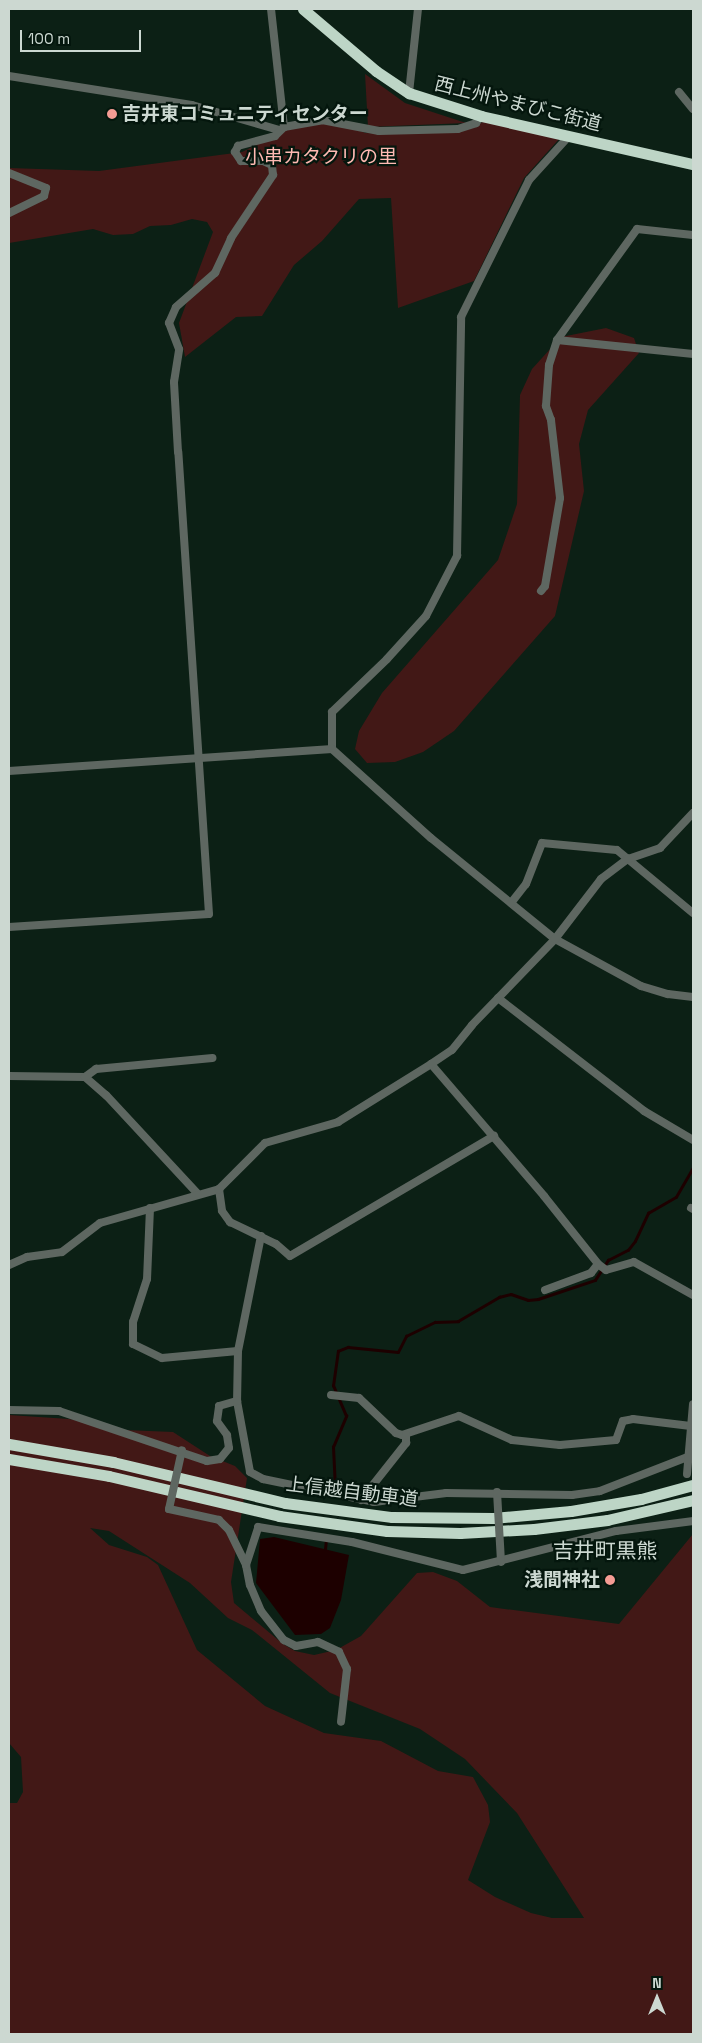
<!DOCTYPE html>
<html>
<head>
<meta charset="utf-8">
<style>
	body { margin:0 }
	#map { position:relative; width:702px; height:2043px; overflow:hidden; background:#0c2015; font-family:"Space Grotesk","Noto Sans JP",sans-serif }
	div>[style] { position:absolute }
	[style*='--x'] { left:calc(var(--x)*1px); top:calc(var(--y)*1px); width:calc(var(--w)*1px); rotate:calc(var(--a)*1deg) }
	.green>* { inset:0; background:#421816 }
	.water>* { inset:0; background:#1d0000 }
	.stream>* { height:2.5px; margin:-1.25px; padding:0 1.25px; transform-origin:1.25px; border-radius:1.25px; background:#1d0000 }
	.minor>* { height:8px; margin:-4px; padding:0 4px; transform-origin:4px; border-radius:4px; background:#5e6761 }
	.highway>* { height:11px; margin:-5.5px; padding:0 5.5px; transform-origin:5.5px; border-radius:5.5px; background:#bdd5c6 }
	.minor-bridge>* { height:8px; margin:-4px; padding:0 4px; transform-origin:4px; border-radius:4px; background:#5e6761 }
	.dots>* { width:14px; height:14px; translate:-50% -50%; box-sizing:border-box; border:2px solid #04160d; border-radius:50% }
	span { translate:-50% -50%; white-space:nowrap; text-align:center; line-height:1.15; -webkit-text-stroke:4.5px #04160d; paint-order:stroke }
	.street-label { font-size:19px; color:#ccd8d1 }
	.poi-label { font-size:19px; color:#ccd8d1; font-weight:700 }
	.left { translate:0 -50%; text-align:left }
	.right { translate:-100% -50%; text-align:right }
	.park-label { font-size:19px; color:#feb9b2 }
	.quarter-label { font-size:21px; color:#ccd8d1 }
	.frame { position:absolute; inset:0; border:10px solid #ccd8d1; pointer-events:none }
	.north { position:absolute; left:632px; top:1973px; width:50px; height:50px; -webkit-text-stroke:4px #04160d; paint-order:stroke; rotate:0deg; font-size:14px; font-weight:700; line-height:20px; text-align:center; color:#ccd8d1 }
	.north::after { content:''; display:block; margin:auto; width:18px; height:22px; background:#ccd8d1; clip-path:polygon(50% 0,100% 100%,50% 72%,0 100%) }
	.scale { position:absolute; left:20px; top:30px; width:121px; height:22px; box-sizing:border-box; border:2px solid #ccd8d1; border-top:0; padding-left:6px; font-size:15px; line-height:18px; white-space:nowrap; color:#ccd8d1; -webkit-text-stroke:4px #04160d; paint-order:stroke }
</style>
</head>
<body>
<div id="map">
	<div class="green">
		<i style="clip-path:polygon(365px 74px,405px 103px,466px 123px,368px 127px)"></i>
		<i style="clip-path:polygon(485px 121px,560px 138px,524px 178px,474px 281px,398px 308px,391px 198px,359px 199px,322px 241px,294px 265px,262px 316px,236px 317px,185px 357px,179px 323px,213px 232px,207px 222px,192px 219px,171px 225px,150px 226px,133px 234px,113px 235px,93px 229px,9px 243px,9px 168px,99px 171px,242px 152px,286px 130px,321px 124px,334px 123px,366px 133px,396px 134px,465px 130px)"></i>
		<i style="clip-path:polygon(606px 328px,634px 338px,639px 353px,588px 410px,579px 444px,584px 491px,555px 616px,454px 731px,423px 752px,395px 762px,367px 763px,355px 749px,359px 731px,382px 693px,498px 560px,517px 504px,520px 395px,532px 369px,561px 337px)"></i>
		<i style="clip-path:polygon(evenodd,9px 1415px,69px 1419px,125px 1430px,173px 1432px,210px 1456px,235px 1466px,247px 1478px,231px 1582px,234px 1603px,283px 1644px,295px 1651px,314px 1655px,336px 1650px,361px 1636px,417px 1573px,433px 1572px,457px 1581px,490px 1607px,619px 1624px,693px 1534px,693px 2034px,9px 2034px,9px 1803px,17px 1803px,23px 1792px,21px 1757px,9px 1743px,9px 1415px,90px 1528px,109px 1531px,190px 1583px,228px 1618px,252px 1630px,330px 1693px,420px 1729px,465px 1759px,517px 1813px,584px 1918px,552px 1918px,531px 1913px,495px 1897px,468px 1880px,490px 1822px,488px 1805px,473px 1777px,438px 1771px,381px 1741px,324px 1733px,265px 1706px,197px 1650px,158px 1565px,147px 1557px,109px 1545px,90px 1528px)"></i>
	</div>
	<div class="water">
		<i style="clip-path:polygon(274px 1537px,349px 1555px,341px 1600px,330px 1628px,321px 1634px,295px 1635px,256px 1583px,260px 1539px)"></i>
	</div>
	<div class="stream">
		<i style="--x:335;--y:1488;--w:41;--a:-92.8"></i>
		<i style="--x:333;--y:1447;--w:34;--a:-67"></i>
		<i style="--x:346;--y:1416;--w:33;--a:-113"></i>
		<i style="--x:333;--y:1386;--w:35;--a:-82"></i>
		<i style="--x:338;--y:1351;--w:11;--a:-22"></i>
		<i style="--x:348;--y:1347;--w:50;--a:5.7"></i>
		<i style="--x:398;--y:1352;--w:18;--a:-63"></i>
		<i style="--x:406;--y:1336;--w:32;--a:-26"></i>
		<i style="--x:435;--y:1322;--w:23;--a:-2"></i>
		<i style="--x:458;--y:1321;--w:48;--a:-30.3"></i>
		<i style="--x:499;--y:1297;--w:12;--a:-14"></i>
		<i style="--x:511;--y:1294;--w:18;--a:19"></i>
		<i style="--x:528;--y:1300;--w:10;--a:-6"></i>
		<i style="--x:538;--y:1299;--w:60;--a:-18.4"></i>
		<i style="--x:595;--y:1280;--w:24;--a:-57"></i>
		<i style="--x:608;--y:1260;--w:22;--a:-27"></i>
		<i style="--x:628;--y:1250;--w:11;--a:-52"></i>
		<i style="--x:635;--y:1241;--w:31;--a:-65"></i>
		<i style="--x:648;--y:1213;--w:32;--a:-30"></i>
		<i style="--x:676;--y:1197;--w:34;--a:-60"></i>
		<i style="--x:325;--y:1549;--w:9;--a:-84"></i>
	</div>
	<div class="minor">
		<i style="--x:271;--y:9;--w:119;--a:83.7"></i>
		<i style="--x:9;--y:76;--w:185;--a:9"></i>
		<i style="--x:192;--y:105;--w:91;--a:16"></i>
		<i style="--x:679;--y:92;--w:22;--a:51"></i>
		<i style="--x:409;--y:93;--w:84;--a:-83.9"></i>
		<i style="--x:9;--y:173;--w:40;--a:22"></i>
		<i style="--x:46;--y:188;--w:8;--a:104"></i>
		<i style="--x:44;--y:196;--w:39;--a:154"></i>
		<i style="--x:557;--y:340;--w:137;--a:5.9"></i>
		<i style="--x:541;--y:591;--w:6;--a:-51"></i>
		<i style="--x:545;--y:586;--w:89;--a:-80.3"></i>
		<i style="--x:560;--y:498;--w:79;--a:-96.6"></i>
		<i style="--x:551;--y:420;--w:15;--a:-110"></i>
		<i style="--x:546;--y:406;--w:41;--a:-85.8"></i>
		<i style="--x:549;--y:365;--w:26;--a:-72"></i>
		<i style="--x:557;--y:340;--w:137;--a:-54.2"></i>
		<i style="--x:637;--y:229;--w:56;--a:6.1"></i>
		<i style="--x:332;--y:749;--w:37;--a:-90"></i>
		<i style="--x:332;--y:712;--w:76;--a:-43.9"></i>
		<i style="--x:387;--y:659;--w:58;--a:-47.8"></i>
		<i style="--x:426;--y:616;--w:68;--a:-62.7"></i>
		<i style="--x:457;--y:556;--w:239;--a:-89"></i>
		<i style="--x:461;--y:317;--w:153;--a:-63.6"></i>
		<i style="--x:529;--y:180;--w:59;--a:-47.7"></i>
		<i style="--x:9;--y:771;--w:324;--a:-3.9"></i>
		<i style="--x:332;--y:749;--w:133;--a:42"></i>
		<i style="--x:431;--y:838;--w:160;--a:39.2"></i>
		<i style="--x:555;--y:939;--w:98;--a:28.7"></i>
		<i style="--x:641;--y:986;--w:28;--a:17"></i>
		<i style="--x:668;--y:994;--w:25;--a:7"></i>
		<i style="--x:511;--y:903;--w:24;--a:-52"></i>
		<i style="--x:526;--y:884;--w:44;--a:-68.7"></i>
		<i style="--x:542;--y:843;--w:75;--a:5.3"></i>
		<i style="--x:617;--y:850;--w:99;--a:39.7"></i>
		<i style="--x:9;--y:927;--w:200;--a:-3.7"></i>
		<i style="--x:209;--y:914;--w:463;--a:-93.8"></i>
		<i style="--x:178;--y:452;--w:70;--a:-93.3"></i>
		<i style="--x:174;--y:382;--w:33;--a:-81"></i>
		<i style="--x:179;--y:349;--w:28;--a:-111"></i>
		<i style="--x:169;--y:323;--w:17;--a:-66"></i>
		<i style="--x:176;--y:307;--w:52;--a:-41.1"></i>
		<i style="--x:215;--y:273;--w:38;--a:-65"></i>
		<i style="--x:231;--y:238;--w:76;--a:-56.3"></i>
		<i style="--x:273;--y:175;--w:10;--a:-96"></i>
		<i style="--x:272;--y:165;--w:10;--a:-156"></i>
		<i style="--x:263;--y:161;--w:22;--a:180"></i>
		<i style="--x:241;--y:161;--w:11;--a:-124"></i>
		<i style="--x:235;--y:152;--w:7;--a:-63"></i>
		<i style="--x:238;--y:146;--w:38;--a:-15"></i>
		<i style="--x:275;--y:136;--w:13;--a:-45"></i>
		<i style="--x:284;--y:127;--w:39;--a:-10"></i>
		<i style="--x:322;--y:120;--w:58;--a:10.9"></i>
		<i style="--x:379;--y:131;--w:79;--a:-1.5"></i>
		<i style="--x:458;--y:129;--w:19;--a:-18"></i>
		<i style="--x:476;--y:123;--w:9;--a:-54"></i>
		<i style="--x:498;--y:998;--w:185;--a:37.7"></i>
		<i style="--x:644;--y:1111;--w:57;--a:30.6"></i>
		<i style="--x:431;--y:1064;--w:174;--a:49.4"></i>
		<i style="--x:544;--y:1196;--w:87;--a:51.5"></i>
		<i style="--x:598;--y:1264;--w:10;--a:37"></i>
		<i style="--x:606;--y:1270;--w:29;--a:-16"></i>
		<i style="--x:634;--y:1262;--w:68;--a:29.2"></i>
		<i style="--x:9;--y:1076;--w:76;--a:0.8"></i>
		<i style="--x:85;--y:1077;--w:28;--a:41"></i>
		<i style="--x:106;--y:1095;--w:134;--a:47.1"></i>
		<i style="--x:85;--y:1077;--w:14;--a:-36"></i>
		<i style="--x:96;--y:1069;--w:117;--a:-5.4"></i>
		<i style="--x:219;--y:1189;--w:22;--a:82"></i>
		<i style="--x:222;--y:1211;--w:14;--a:54"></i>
		<i style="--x:230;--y:1222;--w:51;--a:25.6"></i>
		<i style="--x:276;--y:1244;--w:18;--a:41"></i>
		<i style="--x:290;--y:1256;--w:237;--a:-30.5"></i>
		<i style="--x:150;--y:1208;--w:71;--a:92.4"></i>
		<i style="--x:147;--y:1279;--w:45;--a:108"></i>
		<i style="--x:133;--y:1322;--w:22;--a:90"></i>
		<i style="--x:133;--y:1344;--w:32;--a:26"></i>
		<i style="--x:162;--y:1358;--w:76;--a:-5.3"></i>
		<i style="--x:691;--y:1208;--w:2;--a:27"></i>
		<i style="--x:261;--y:1236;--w:117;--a:101.3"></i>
		<i style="--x:238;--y:1351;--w:50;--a:91.1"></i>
		<i style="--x:237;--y:1401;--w:72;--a:79.6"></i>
		<i style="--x:250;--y:1472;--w:15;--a:28"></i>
		<i style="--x:263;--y:1479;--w:113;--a:11.7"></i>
		<i style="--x:374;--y:1502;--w:73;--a:-7.1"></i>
		<i style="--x:446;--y:1493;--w:126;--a:0.9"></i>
		<i style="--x:572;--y:1495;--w:28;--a:-8"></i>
		<i style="--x:600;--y:1491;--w:100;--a:-21.2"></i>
		<i style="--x:9;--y:1265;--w:20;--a:-24"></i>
		<i style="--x:27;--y:1257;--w:35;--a:-8"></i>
		<i style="--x:62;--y:1252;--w:48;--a:-37.3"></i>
		<i style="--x:100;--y:1223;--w:124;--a:-15.9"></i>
		<i style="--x:219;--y:1189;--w:65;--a:-45"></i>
		<i style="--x:265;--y:1143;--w:76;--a:-16"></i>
		<i style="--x:338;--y:1122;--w:110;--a:-31.9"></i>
		<i style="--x:431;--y:1064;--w:25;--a:-34"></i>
		<i style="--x:452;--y:1050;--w:32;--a:-51"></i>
		<i style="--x:472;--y:1025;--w:120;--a:-46"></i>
		<i style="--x:555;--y:939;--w:76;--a:-52.5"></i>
		<i style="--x:601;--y:879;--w:34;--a:-37"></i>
		<i style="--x:628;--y:859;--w:34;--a:-19"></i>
		<i style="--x:660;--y:848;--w:48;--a:-46.7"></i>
		<i style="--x:545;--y:1290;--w:49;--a:-20.3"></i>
		<i style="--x:591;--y:1273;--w:11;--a:-52"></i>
		<i style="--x:331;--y:1395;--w:28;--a:6"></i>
		<i style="--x:359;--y:1398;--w:51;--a:43.4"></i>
		<i style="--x:396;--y:1433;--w:6;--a:18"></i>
		<i style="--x:402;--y:1435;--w:60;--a:-18.4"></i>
		<i style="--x:459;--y:1416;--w:58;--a:24.4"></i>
		<i style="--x:512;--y:1440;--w:48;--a:5.9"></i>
		<i style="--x:560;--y:1445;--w:56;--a:-5.1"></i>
		<i style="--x:616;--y:1440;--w:20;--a:-70"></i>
		<i style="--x:623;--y:1421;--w:10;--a:-11"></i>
		<i style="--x:633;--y:1419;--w:58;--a:6.9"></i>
		<i style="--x:9;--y:1410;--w:50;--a:1.1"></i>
		<i style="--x:59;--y:1411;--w:156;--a:18.7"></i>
		<i style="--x:207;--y:1461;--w:13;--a:-9"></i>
		<i style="--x:220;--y:1459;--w:14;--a:-51"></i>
		<i style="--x:229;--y:1448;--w:13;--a:-99"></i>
		<i style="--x:227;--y:1435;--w:17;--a:-126"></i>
		<i style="--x:217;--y:1421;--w:15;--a:-82"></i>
		<i style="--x:219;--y:1406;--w:19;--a:-16"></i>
		<i style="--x:687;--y:1474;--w:70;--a:-85.1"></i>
		<i style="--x:361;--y:1500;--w:73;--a:-51.7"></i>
		<i style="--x:406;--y:1443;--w:8;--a:-90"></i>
		<i style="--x:169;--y:1509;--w:51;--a:12.4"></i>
		<i style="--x:219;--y:1520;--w:14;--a:45"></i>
		<i style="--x:229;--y:1530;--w:39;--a:64"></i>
		<i style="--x:246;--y:1565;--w:20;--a:79"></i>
		<i style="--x:250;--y:1585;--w:28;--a:67"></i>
		<i style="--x:261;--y:1611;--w:37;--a:52"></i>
		<i style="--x:284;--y:1640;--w:13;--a:27"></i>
		<i style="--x:296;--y:1646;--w:22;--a:-10"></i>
		<i style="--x:318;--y:1642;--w:23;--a:25"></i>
		<i style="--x:339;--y:1652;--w:19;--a:65"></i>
		<i style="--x:347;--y:1669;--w:53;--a:96.5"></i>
		<i style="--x:246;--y:1565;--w:40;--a:-72"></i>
		<i style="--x:258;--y:1527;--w:95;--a:9.1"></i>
		<i style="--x:352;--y:1542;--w:114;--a:14.2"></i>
		<i style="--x:463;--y:1570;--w:158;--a:-14.3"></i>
		<i style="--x:616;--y:1531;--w:78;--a:-7.4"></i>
	</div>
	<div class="highway">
		<i style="--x:303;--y:9;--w:96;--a:40.3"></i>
		<i style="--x:376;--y:71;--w:40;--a:34"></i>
		<i style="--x:409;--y:93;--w:76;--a:17.7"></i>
		<i style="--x:481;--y:116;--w:217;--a:12.8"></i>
		<i style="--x:9;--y:1444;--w:106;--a:9.8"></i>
		<i style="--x:113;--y:1462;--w:177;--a:13.4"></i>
		<i style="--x:285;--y:1503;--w:108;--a:7.5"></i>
		<i style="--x:392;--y:1517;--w:101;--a:0.6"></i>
		<i style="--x:493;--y:1518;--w:78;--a:-5.1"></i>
		<i style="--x:571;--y:1511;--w:71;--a:-9.7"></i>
		<i style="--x:641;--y:1499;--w:54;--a:-15.1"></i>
		<i style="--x:9;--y:1459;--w:101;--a:9.6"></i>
		<i style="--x:109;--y:1476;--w:175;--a:13.2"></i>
		<i style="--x:279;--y:1516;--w:109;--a:7.9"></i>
		<i style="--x:387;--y:1531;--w:73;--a:1.6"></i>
		<i style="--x:460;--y:1533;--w:74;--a:-3.1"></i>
		<i style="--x:534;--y:1529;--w:74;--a:-7"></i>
		<i style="--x:607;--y:1520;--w:88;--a:-13.1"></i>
	</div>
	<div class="minor-bridge">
		<i style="--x:497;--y:1492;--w:70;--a:86.7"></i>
		<i style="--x:169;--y:1509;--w:60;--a:-77.6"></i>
	</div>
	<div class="dots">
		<i style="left:112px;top:114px;background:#f59c94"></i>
		<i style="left:610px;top:1580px;background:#f59c94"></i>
	</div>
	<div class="street-label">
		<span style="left:518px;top:104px;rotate:14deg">西上州やまびこ街道</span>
		<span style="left:352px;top:1492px;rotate:7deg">上信越自動車道</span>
	</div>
	<div class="poi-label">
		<span class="left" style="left:122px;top:114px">吉井東コミュニティセンター</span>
		<span class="right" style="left:600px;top:1580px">浅間神社</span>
	</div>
	<div class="park-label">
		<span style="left:321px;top:157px">小串カタクリの里</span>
	</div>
	<div class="quarter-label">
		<span style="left:605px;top:1551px">吉井町黒熊</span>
	</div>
	<div class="frame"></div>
	<div class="north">N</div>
	<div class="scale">100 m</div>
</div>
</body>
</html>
